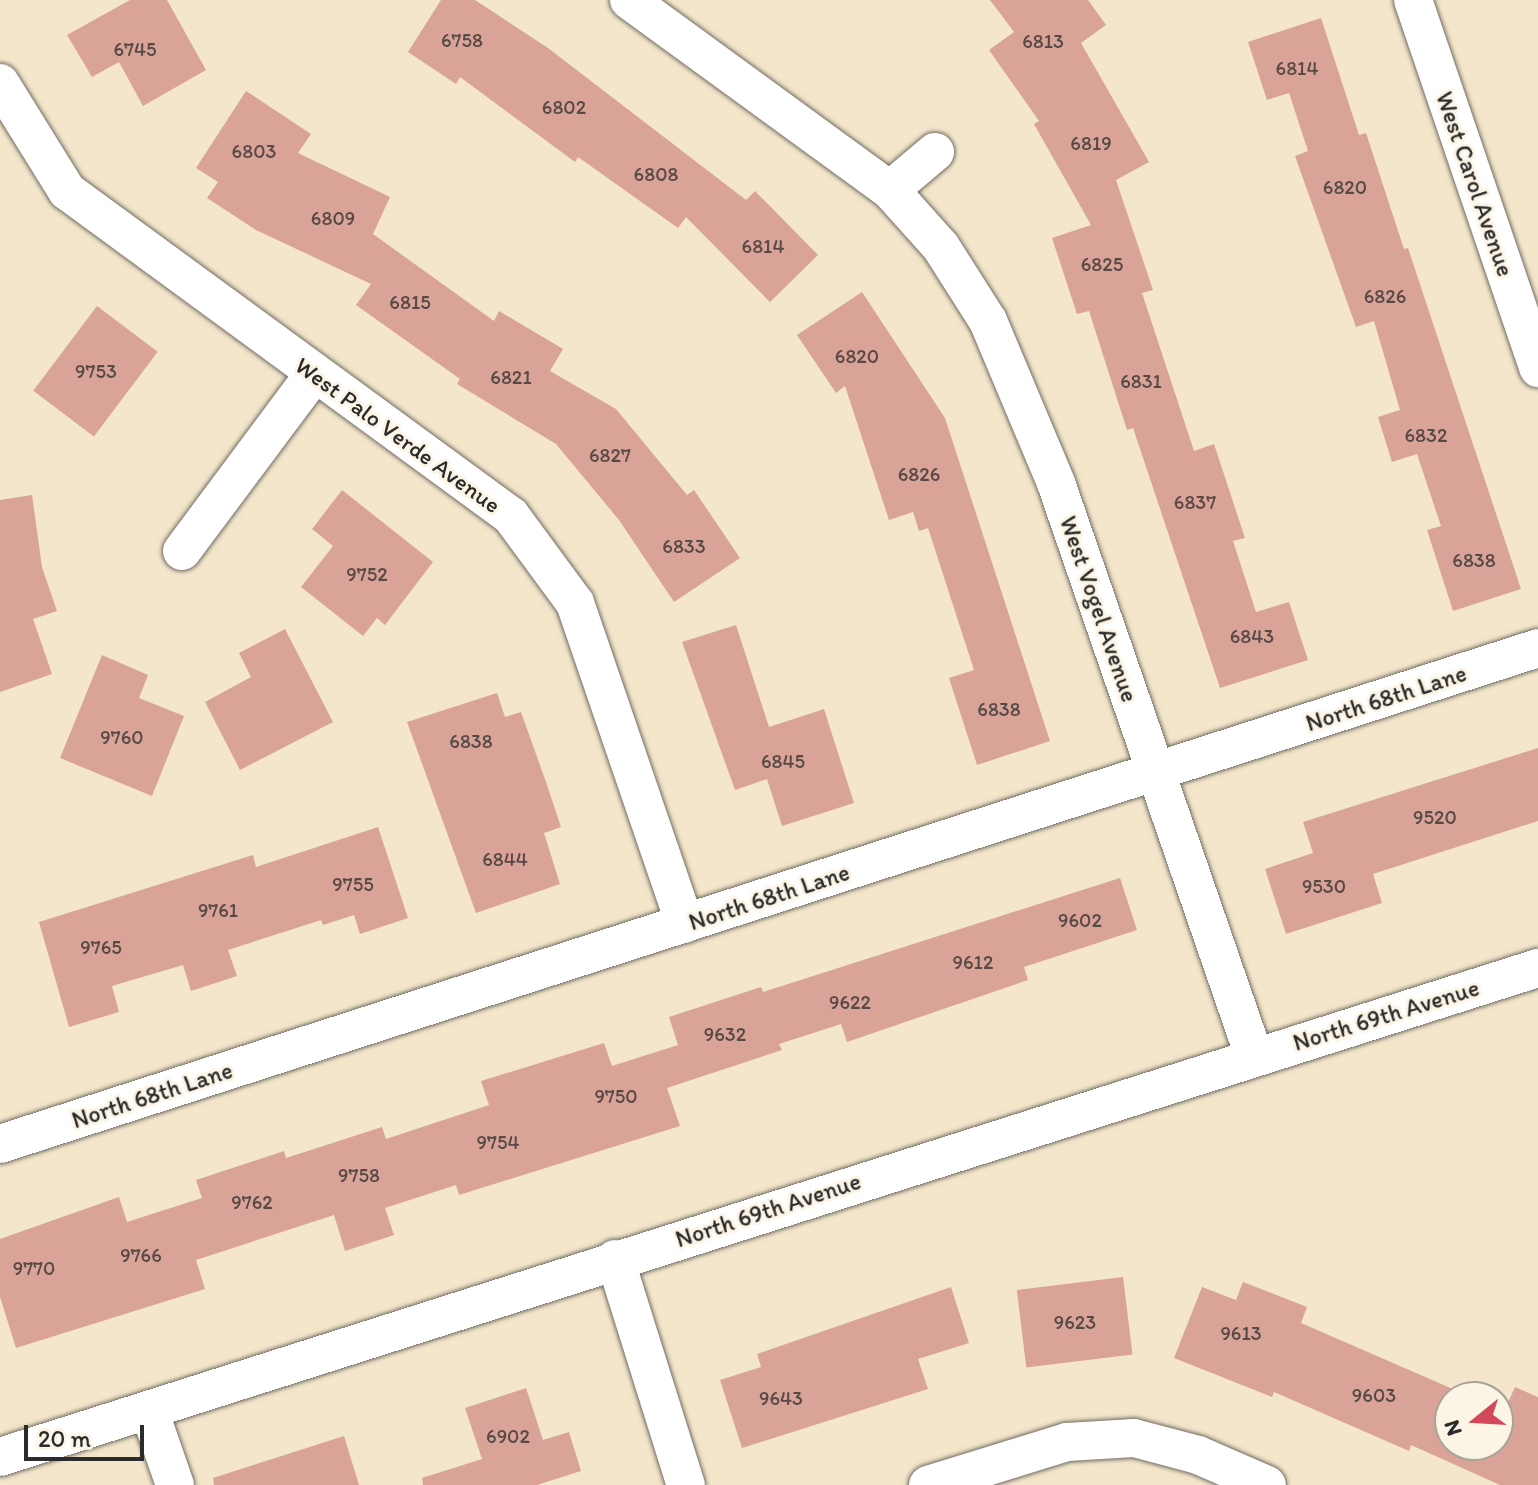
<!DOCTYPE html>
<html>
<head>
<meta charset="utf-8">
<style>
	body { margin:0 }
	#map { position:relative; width:1538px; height:1485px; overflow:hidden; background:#f4e6cb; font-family:Itim,sans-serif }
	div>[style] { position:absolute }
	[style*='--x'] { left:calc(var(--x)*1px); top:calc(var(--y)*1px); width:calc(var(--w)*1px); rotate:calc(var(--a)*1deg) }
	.building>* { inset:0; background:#daa397; transform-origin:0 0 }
	.roads { filter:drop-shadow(0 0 2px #716c63) drop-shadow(0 0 2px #716c63) }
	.minor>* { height:38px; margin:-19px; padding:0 19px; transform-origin:19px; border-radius:19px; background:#fff }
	span { translate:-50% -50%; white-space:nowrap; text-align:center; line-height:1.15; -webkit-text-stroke:6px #fcf5e5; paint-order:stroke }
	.number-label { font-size:20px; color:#574946 }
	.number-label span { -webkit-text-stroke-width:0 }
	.street-label { font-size:24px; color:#2b2b2b }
	.north { position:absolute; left:1434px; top:1381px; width:80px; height:80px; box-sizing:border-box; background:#fcf5e5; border:2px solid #a8a49b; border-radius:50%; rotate:252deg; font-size:22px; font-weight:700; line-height:32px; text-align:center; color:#2b2b2b }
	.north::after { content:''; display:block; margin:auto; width:28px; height:36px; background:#d1495b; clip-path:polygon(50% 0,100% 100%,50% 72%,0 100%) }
	.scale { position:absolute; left:24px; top:1425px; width:120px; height:36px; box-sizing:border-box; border:4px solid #2b2b2b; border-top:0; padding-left:10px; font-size:24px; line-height:28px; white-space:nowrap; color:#2b2b2b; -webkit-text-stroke:6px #fcf5e5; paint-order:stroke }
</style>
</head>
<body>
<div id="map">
	<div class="building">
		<i style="clip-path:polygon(130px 0,167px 0,206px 70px,143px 106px,119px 62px,92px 77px,67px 35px)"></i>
		<i style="clip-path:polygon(441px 0,475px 0,548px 48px,746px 200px,755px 191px,818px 255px,770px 302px,686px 217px,678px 228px,578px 157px,575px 162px,460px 77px,456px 84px,408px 52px)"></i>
		<i style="clip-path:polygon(990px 0,1088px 0,1106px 25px,1081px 43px,1149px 162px,1116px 180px,1153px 290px,1142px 293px,1194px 451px,1214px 444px,1245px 538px,1233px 541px,1256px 612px,1289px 602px,1308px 660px,1220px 688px,1133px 428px,1127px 430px,1089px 311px,1077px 314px,1052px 238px,1091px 225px,1034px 124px,1039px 121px,989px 50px,1014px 32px)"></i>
		<i style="clip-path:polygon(1321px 18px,1359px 135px,1366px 133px,1404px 249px,1408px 248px,1521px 589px,1453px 611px,1427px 530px,1441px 526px,1417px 454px,1392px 462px,1378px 417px,1400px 410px,1374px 321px,1356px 327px,1295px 156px,1308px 151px,1289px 93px,1267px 100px,1248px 42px)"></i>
		<i style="clip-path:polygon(246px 91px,311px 134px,298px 153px,390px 197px,373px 234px,494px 321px,499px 311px,563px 349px,550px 371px,616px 409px,687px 495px,694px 490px,740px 558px,674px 602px,619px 520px,556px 444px,457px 384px,460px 379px,356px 305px,371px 284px,256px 230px,207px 198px,218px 182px,196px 168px)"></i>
		<i style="clip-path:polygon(862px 292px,945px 418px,1050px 741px,977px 765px,949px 678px,974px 670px,928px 528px,919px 531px,913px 512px,889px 520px,845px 386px,836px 393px,797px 335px)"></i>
		<i style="left:97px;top:306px;width:76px;height:106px;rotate:37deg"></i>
		<i style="clip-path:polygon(342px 490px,433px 562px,385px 625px,377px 618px,363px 636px,301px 587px,333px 546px,312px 529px)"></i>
		<i style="clip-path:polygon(32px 495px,42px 567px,57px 611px,33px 619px,52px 674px,0 692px,0 500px)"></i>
		<i style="clip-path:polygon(736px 625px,769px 727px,824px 709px,854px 803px,782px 826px,767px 779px,735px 790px,682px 642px)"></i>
		<i style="clip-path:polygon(285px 629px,333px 722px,240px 770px,205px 702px,251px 677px,239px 653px)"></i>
		<i style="clip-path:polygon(102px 655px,148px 675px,139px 698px,184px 716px,152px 796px,60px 758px)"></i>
		<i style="clip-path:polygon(497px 693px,505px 717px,521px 712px,546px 782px,561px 827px,544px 833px,560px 884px,476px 913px,407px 722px)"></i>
		<i style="clip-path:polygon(1538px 748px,1538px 821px,1373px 874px,1382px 903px,1286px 934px,1265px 869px,1313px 853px,1303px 822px)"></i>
		<i style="clip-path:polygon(378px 827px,408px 918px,360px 934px,354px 915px,323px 925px,321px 920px,228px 950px,237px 976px,191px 991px,183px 965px,112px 986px,119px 1012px,69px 1027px,39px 922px,253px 855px,256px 867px)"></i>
		<i style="clip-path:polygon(1120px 878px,1137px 930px,1024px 967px,1028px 980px,847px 1042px,841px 1024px,779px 1044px,782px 1050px,667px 1088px,680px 1126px,459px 1195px,456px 1185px,385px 1208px,394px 1235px,345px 1251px,334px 1215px,196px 1260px,205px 1289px,16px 1348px,0 1297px,0 1239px,119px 1197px,127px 1222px,202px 1198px,196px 1180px,284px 1151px,286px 1158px,382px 1127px,386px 1139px,489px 1105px,481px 1081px,604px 1043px,612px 1066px,678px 1045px,669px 1017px,761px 987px,763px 992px)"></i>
		<i style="left:1123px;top:1277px;width:78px;height:107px;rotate:83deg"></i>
		<i style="clip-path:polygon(1243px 1282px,1307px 1307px,1301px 1323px,1469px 1396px,1471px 1391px,1484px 1397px,1450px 1397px,1450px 1445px,1498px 1445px,1498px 1403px,1506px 1407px,1515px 1387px,1538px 1397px,1538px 1485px,1500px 1485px,1411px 1445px,1409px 1451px,1274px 1392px,1272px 1397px,1174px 1358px,1202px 1287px,1236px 1300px)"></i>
		<i style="clip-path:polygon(951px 1287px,969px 1343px,918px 1359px,928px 1389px,742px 1448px,720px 1380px,761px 1367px,757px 1354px)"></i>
		<i style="clip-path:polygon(526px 1388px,543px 1440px,569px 1432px,581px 1471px,537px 1485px,423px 1485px,422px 1478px,482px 1459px,465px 1408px)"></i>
		<i style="clip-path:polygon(344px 1436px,359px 1485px,214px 1485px,213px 1478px)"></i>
	</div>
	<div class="roads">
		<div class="minor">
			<i style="--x:629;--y:0;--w:323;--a:36.1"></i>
			<i style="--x:890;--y:190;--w:76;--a:48.2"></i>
			<i style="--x:941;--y:247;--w:88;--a:57.6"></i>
			<i style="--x:988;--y:321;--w:176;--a:67.2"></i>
			<i style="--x:1056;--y:483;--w:606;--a:70.94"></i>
			<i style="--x:1413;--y:0;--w:389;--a:71.2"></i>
			<i style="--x:0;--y:83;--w:127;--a:58.2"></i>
			<i style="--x:67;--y:191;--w:550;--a:36.2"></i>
			<i style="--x:511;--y:516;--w:108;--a:53.7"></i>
			<i style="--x:575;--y:603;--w:339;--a:71.1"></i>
			<i style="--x:890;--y:190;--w:59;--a:-40.2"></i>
			<i style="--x:182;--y:551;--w:221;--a:-53.3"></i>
			<i style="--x:0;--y:1144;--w:1616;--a:-17.87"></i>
			<i style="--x:615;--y:1259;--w:237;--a:72.6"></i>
			<i style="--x:149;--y:1410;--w:79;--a:70.9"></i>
			<i style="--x:0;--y:1457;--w:1614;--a:-17.64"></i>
			<i style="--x:928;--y:1485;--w:145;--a:-17.2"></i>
			<i style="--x:1067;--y:1442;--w:67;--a:-3.4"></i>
			<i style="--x:1134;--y:1438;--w:66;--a:14.9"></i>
			<i style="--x:1198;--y:1455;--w:75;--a:23.5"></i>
		</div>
	</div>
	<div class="number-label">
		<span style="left:462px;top:40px">6758</span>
		<span style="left:1043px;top:41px">6813</span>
		<span style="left:135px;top:49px">6745</span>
		<span style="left:1297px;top:68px">6814</span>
		<span style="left:564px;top:107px">6802</span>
		<span style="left:1091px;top:143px">6819</span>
		<span style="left:254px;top:151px">6803</span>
		<span style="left:656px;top:174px">6808</span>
		<span style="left:1345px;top:187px">6820</span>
		<span style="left:333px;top:218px">6809</span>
		<span style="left:763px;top:246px">6814</span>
		<span style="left:1102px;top:264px">6825</span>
		<span style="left:1385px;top:296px">6826</span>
		<span style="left:410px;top:302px">6815</span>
		<span style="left:857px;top:356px">6820</span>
		<span style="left:96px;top:371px">9753</span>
		<span style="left:511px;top:377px">6821</span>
		<span style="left:1141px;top:381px">6831</span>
		<span style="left:1426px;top:435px">6832</span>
		<span style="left:610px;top:455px">6827</span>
		<span style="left:919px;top:474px">6826</span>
		<span style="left:1195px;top:502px">6837</span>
		<span style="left:684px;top:546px">6833</span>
		<span style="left:1474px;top:560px">6838</span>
		<span style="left:367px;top:574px">9752</span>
		<span style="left:1252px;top:636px">6843</span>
		<span style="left:999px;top:709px">6838</span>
		<span style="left:122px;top:737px">9760</span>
		<span style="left:471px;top:741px">6838</span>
		<span style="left:783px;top:761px">6845</span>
		<span style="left:1435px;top:817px">9520</span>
		<span style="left:505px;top:859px">6844</span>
		<span style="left:353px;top:884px">9755</span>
		<span style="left:1324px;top:886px">9530</span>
		<span style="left:218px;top:910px">9761</span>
		<span style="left:1080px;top:920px">9602</span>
		<span style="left:101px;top:947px">9765</span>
		<span style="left:973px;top:962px">9612</span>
		<span style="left:850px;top:1002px">9622</span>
		<span style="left:725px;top:1034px">9632</span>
		<span style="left:616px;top:1096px">9750</span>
		<span style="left:498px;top:1142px">9754</span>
		<span style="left:359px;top:1175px">9758</span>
		<span style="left:252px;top:1202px">9762</span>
		<span style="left:141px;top:1255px">9766</span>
		<span style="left:34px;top:1268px">9770</span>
		<span style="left:1075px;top:1322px">9623</span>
		<span style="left:1241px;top:1333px">9613</span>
		<span style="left:1374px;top:1395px">9603</span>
		<span style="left:781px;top:1398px">9643</span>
		<span style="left:508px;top:1436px">6902</span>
	</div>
	<div class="street-label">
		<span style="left:1475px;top:184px;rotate:71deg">West Carol Avenue</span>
		<span style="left:398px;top:435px;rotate:36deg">West Palo Verde Avenue</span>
		<span style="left:1099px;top:609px;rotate:71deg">West Vogel Avenue</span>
		<span style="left:1386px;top:698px;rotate:-18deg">North 68th Lane</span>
		<span style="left:769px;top:897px;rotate:-18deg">North 68th Lane</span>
		<span style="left:1386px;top:1015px;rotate:-17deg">North 69th Avenue</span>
		<span style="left:152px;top:1095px;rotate:-18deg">North 68th Lane</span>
		<span style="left:768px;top:1210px;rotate:-18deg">North 69th Avenue</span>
	</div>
	<div class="north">N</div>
	<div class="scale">20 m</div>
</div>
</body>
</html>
